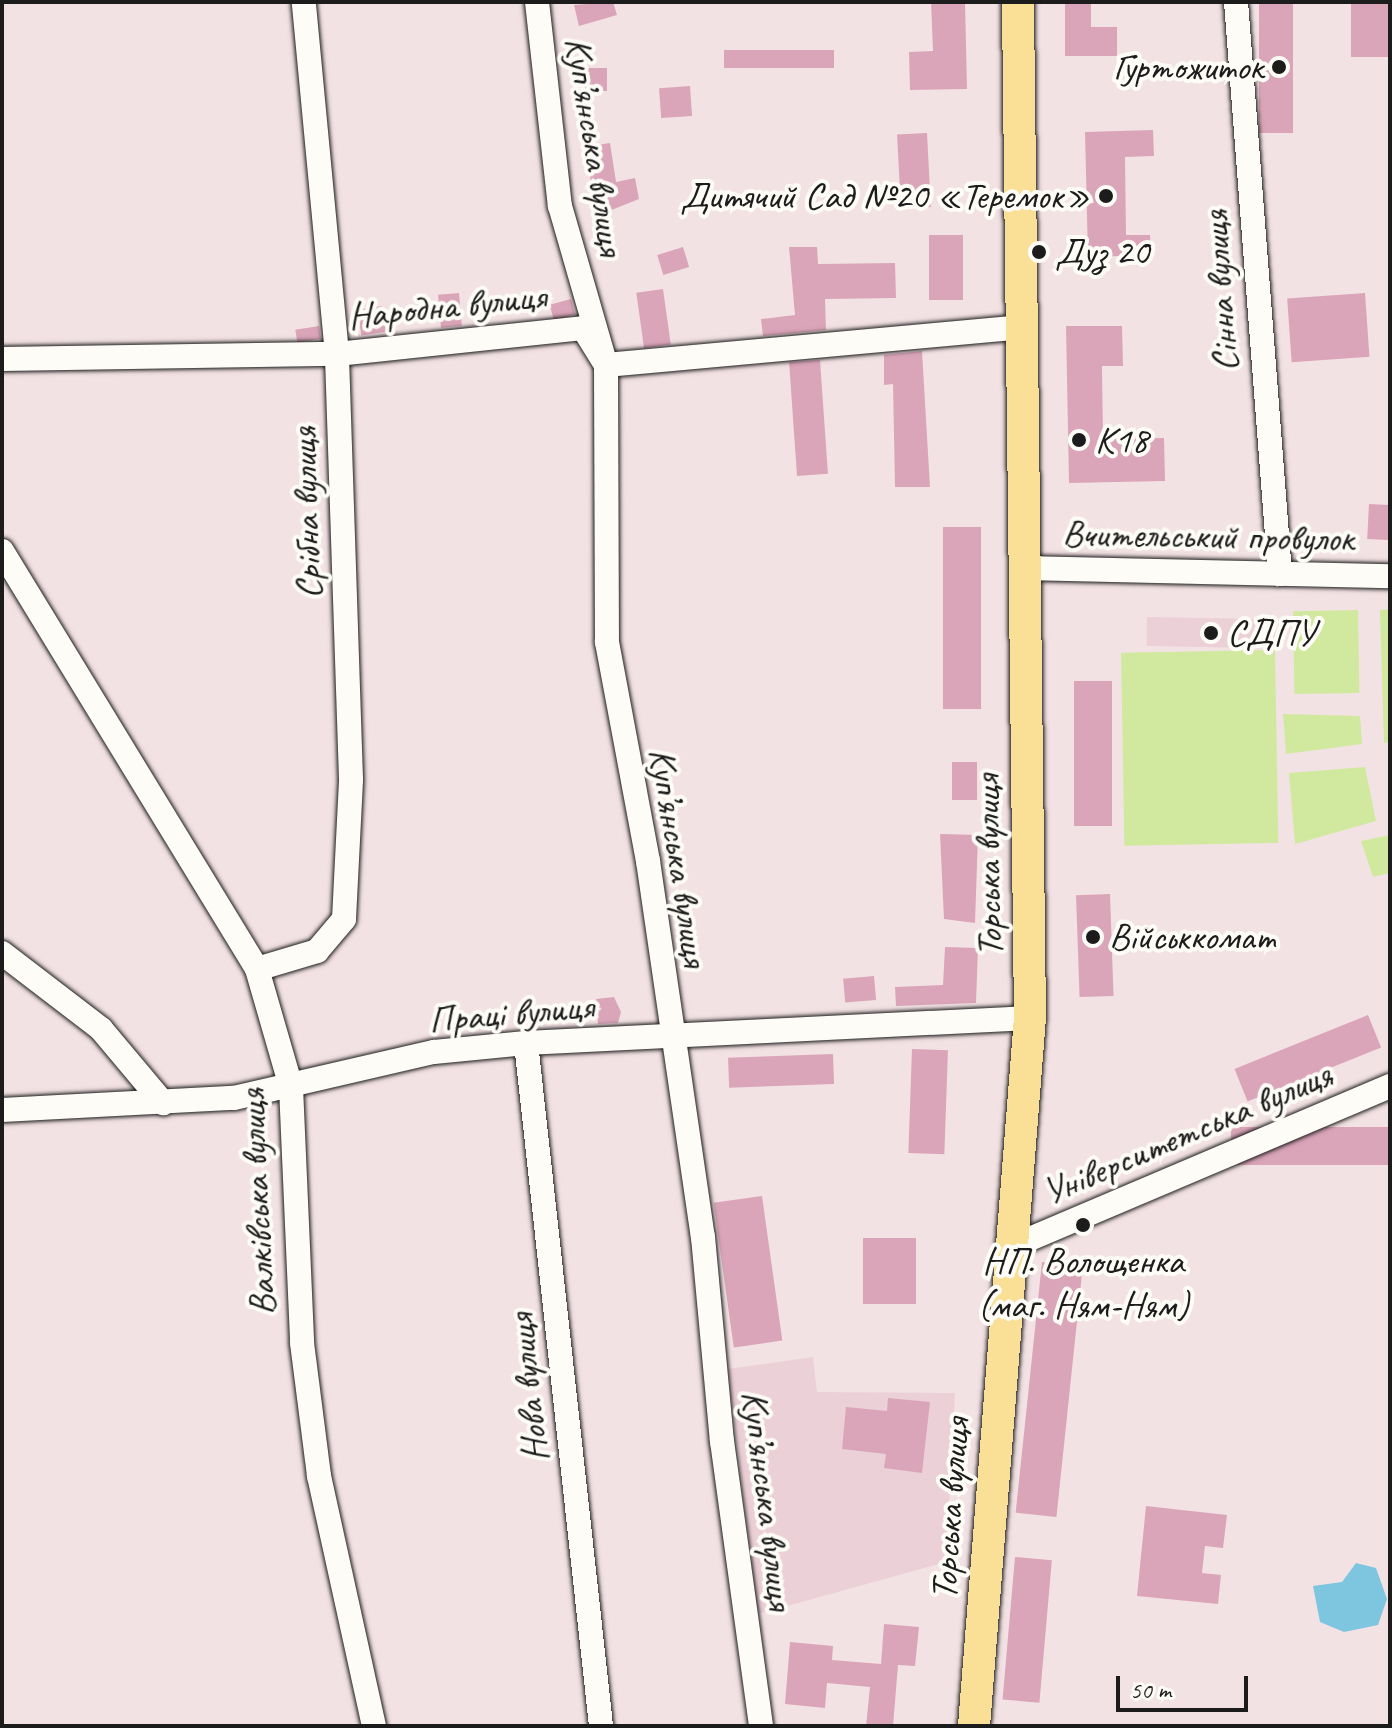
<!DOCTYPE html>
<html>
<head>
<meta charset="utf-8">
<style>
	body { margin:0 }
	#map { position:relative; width:1392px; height:1728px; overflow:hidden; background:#f3e2e4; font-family:Caveat,sans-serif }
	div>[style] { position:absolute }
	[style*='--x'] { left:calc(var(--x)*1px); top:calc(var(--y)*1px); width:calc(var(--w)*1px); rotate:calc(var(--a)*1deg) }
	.built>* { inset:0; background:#ecd0d7; transform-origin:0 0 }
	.green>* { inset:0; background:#d1e99e; transform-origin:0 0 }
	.water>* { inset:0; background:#7ec6df }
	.building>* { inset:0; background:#dba5b9; transform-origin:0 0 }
	.roads { filter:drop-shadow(0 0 2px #1c1c1c) drop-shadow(0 0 2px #1c1c1c) }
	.minor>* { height:24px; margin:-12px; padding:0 12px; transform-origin:12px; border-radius:12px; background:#fdfcf7 }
	.major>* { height:32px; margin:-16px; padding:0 16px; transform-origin:16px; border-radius:16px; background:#fadf96 }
	.dots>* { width:22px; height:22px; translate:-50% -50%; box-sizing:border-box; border:4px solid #fdfcf7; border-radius:50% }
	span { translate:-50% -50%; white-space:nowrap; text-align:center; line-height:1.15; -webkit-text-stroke:8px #fdfcf7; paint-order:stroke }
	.poi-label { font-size:38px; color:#1c1c1c }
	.right { translate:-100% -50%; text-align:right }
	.left { translate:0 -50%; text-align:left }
	.street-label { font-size:38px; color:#1c1c1c }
	.frame { position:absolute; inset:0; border:4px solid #1c1c1c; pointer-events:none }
	.scale { position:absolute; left:1116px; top:1676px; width:132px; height:36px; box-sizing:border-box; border:4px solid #1c1c1c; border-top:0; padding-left:10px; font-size:24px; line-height:28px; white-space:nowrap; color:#1c1c1c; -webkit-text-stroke:6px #fdfcf7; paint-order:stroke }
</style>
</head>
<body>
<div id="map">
	<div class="built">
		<i style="left:1147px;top:617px;width:128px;height:29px;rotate:1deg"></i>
		<i style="clip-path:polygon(813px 1357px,817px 1392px,955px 1393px,946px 1562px,758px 1614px,728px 1369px)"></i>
	</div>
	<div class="green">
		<i style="clip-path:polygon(1390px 609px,1390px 742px,1384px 743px,1380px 610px)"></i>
		<i style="left:1358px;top:610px;width:83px;height:65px;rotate:89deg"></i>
		<i style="left:1275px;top:650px;width:193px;height:154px;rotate:89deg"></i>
		<i style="clip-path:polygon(1283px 714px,1360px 716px,1362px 744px,1286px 754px)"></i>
		<i style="clip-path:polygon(1365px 767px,1376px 821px,1295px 844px,1289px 773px)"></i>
		<i style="clip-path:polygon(1390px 835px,1390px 873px,1373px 877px,1361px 841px)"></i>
	</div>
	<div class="water">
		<i style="clip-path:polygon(1356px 1563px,1376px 1568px,1387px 1599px,1378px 1625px,1344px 1632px,1320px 1622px,1313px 1586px,1342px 1582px)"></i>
	</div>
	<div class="building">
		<i style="clip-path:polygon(613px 2px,617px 15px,579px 26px,574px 5px)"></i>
		<i style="clip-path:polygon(931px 2px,965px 2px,967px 89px,910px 90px,909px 52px,933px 51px)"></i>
		<i style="clip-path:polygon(1065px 2px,1091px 2px,1091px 27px,1117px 27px,1117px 56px,1065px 56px)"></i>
		<i style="left:1259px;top:2px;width:34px;height:131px"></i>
		<i style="left:1351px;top:2px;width:39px;height:55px"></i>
		<i style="left:834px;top:50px;width:18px;height:110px;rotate:90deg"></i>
		<i style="left:584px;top:68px;width:23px;height:23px"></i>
		<i style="left:690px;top:86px;width:30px;height:31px;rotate:86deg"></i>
		<i style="clip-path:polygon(1153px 130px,1154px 156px,1125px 157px,1126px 235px,1150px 235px,1151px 255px,1088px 257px,1085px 132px)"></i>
		<i style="left:927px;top:133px;width:74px;height:30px;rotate:87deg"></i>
		<i style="clip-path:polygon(610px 143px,616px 182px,635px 178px,639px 199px,609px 211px,608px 204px,595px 206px,585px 147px)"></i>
		<i style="left:929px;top:235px;width:34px;height:65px"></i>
		<i style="left:683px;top:247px;width:21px;height:27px;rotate:73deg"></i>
		<i style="clip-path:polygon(789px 247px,817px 247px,818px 264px,895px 263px,896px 298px,825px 299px,826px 330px,763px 336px,761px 319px,795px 315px)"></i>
		<i style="left:663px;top:289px;width:56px;height:27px;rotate:82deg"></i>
		<i style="left:459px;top:293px;width:33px;height:21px;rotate:85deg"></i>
		<i style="left:1365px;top:293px;width:64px;height:78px;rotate:86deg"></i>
		<i style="left:571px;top:299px;width:16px;height:22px;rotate:75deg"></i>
		<i style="left:382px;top:306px;width:26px;height:25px;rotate:81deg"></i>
		<i style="left:319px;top:326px;width:13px;height:24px;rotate:81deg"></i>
		<i style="clip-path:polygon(1066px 326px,1122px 326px,1123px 366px,1102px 366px,1103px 439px,1164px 438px,1165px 481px,1069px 483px)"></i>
		<i style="clip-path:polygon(922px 351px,930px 487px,895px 487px,893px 384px,884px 385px,884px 355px)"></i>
		<i style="left:820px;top:360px;width:114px;height:31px;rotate:86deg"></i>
		<i style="left:1369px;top:504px;width:21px;height:35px;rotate:3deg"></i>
		<i style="left:943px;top:527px;width:38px;height:182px"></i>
		<i style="left:1074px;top:681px;width:38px;height:145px"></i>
		<i style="left:952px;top:762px;width:25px;height:38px"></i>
		<i style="clip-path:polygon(940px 834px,978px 835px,975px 923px,944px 919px)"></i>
		<i style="left:1110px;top:894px;width:102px;height:34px;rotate:88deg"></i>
		<i style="clip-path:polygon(945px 947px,978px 948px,976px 1003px,896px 1006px,895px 987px,943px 985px)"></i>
		<i style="left:874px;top:976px;width:24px;height:31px;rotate:85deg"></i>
		<i style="clip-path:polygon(614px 997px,621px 1012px,618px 1023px,598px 1024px,596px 999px)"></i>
		<i style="left:1368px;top:1015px;width:35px;height:144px;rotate:68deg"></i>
		<i style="left:912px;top:1049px;width:36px;height:104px;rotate:2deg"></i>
		<i style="left:833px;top:1054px;width:30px;height:105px;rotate:88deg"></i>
		<i style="left:1390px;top:1127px;width:38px;height:159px;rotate:90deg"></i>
		<i style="left:762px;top:1196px;width:146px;height:49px;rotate:82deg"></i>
		<i style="left:863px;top:1238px;width:53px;height:66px"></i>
		<i style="left:1042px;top:1262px;width:41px;height:252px;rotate:6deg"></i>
		<i style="clip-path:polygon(888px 1398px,930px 1402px,922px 1473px,884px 1468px,886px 1454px,842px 1449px,846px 1407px,887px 1411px)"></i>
		<i style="clip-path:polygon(1146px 1506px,1227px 1515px,1223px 1548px,1205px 1546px,1202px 1573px,1221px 1575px,1218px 1604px,1137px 1596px)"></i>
		<i style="left:1015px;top:1557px;width:37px;height:143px;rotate:5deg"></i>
		<i style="clip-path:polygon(884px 1624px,919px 1627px,915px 1666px,898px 1665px,893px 1726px,866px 1726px,870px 1687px,827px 1683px,825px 1708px,785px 1704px,790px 1642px,833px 1646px,832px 1660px,881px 1664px)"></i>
	</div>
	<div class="roads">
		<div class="minor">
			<i style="--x:537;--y:2;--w:205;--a:83.6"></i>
			<i style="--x:560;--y:206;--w:166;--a:73.9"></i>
			<i style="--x:606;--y:365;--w:277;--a:89.8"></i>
			<i style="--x:607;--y:642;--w:223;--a:79.4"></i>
			<i style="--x:648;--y:861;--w:380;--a:81.7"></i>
			<i style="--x:703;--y:1237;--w:205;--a:84.7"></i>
			<i style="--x:722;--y:1441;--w:288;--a:82.2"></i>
			<i style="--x:1236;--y:2;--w:574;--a:85.6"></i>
			<i style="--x:2;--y:359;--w:335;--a:-0.9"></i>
			<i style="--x:337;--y:354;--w:247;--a:-6"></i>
			<i style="--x:583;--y:328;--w:44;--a:58.1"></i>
			<i style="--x:606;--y:365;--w:417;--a:-5.2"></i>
			<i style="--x:2;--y:551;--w:490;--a:58.6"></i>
			<i style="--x:257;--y:969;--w:123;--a:73.9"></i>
			<i style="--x:291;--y:1087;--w:256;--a:87.5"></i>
			<i style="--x:302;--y:1343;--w:134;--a:82.7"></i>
			<i style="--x:319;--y:1476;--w:256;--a:77.6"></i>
			<i style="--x:1024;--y:568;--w:366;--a:1.3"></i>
			<i style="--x:2;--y:953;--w:125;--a:37.5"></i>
			<i style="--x:101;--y:1029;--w:97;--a:50"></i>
			<i style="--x:257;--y:969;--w:63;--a:-16.7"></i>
			<i style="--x:317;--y:951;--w:42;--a:-49.8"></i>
			<i style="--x:344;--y:919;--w:140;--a:-87.1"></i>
			<i style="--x:351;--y:779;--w:425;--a:-91.9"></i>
			<i style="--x:337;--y:354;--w:354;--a:-95.4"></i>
			<i style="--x:526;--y:1043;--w:687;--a:83.73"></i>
			<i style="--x:2;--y:1110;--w:232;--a:-3"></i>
			<i style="--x:234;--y:1098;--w:205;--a:-13"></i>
			<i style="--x:434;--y:1052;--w:92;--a:-5.6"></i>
			<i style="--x:526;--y:1043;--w:505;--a:-2.84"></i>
			<i style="--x:1013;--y:1246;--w:410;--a:-23"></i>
		</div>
		<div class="major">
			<i style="--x:974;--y:1726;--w:710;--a:-85.48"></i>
			<i style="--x:1030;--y:1018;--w:1016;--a:-90.68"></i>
		</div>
	</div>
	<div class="dots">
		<i style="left:1279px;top:67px;background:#1c1c1c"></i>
		<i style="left:1106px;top:196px;background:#1c1c1c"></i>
		<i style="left:1039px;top:252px;background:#1c1c1c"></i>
		<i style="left:1079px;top:440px;background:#1c1c1c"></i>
		<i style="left:1211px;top:633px;background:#1c1c1c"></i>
		<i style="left:1093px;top:937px;background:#1c1c1c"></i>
		<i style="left:1083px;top:1225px;background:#1c1c1c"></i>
	</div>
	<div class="poi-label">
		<span class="right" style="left:1263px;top:67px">Гуртожиток</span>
		<span class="right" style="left:1090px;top:196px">Дитячий Сад №20 «Теремок»</span>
		<span class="left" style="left:1055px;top:252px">Дуз 20</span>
		<span class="left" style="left:1095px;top:440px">К18</span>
		<span class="left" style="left:1227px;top:633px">СДПУ</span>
		<span class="left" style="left:1109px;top:937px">Військкомат</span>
		<span style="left:1083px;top:1283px">НП. Волощенка<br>(маг. Ням-Ням)</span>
	</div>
	<div class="street-label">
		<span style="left:595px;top:146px;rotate:81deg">Куп’янська вулиця</span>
		<span style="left:1220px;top:291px;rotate:-94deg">Сінна вулиця</span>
		<span style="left:447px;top:306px;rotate:-6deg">Народна вулиця</span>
		<span style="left:306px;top:513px;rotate:-92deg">Срібна вулиця</span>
		<span style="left:1208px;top:536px;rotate:1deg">Вчительський провулок</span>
		<span style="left:679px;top:857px;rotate:81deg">Куп’янська вулиця</span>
		<span style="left:988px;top:866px;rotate:-91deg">Торська вулиця</span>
		<span style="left:511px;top:1013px;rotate:-5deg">Праці вулиця</span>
		<span style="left:1187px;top:1133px;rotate:-23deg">Університетська вулиця</span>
		<span style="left:257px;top:1202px;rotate:-93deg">Валківська вулиця</span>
		<span style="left:528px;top:1388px;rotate:-96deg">Нова вулиця</span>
		<span style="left:768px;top:1500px;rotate:83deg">Куп’янська вулиця</span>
		<span style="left:950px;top:1509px;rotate:-86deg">Торська вулиця</span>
	</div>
	<div class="frame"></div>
	<div class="scale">50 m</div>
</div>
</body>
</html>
